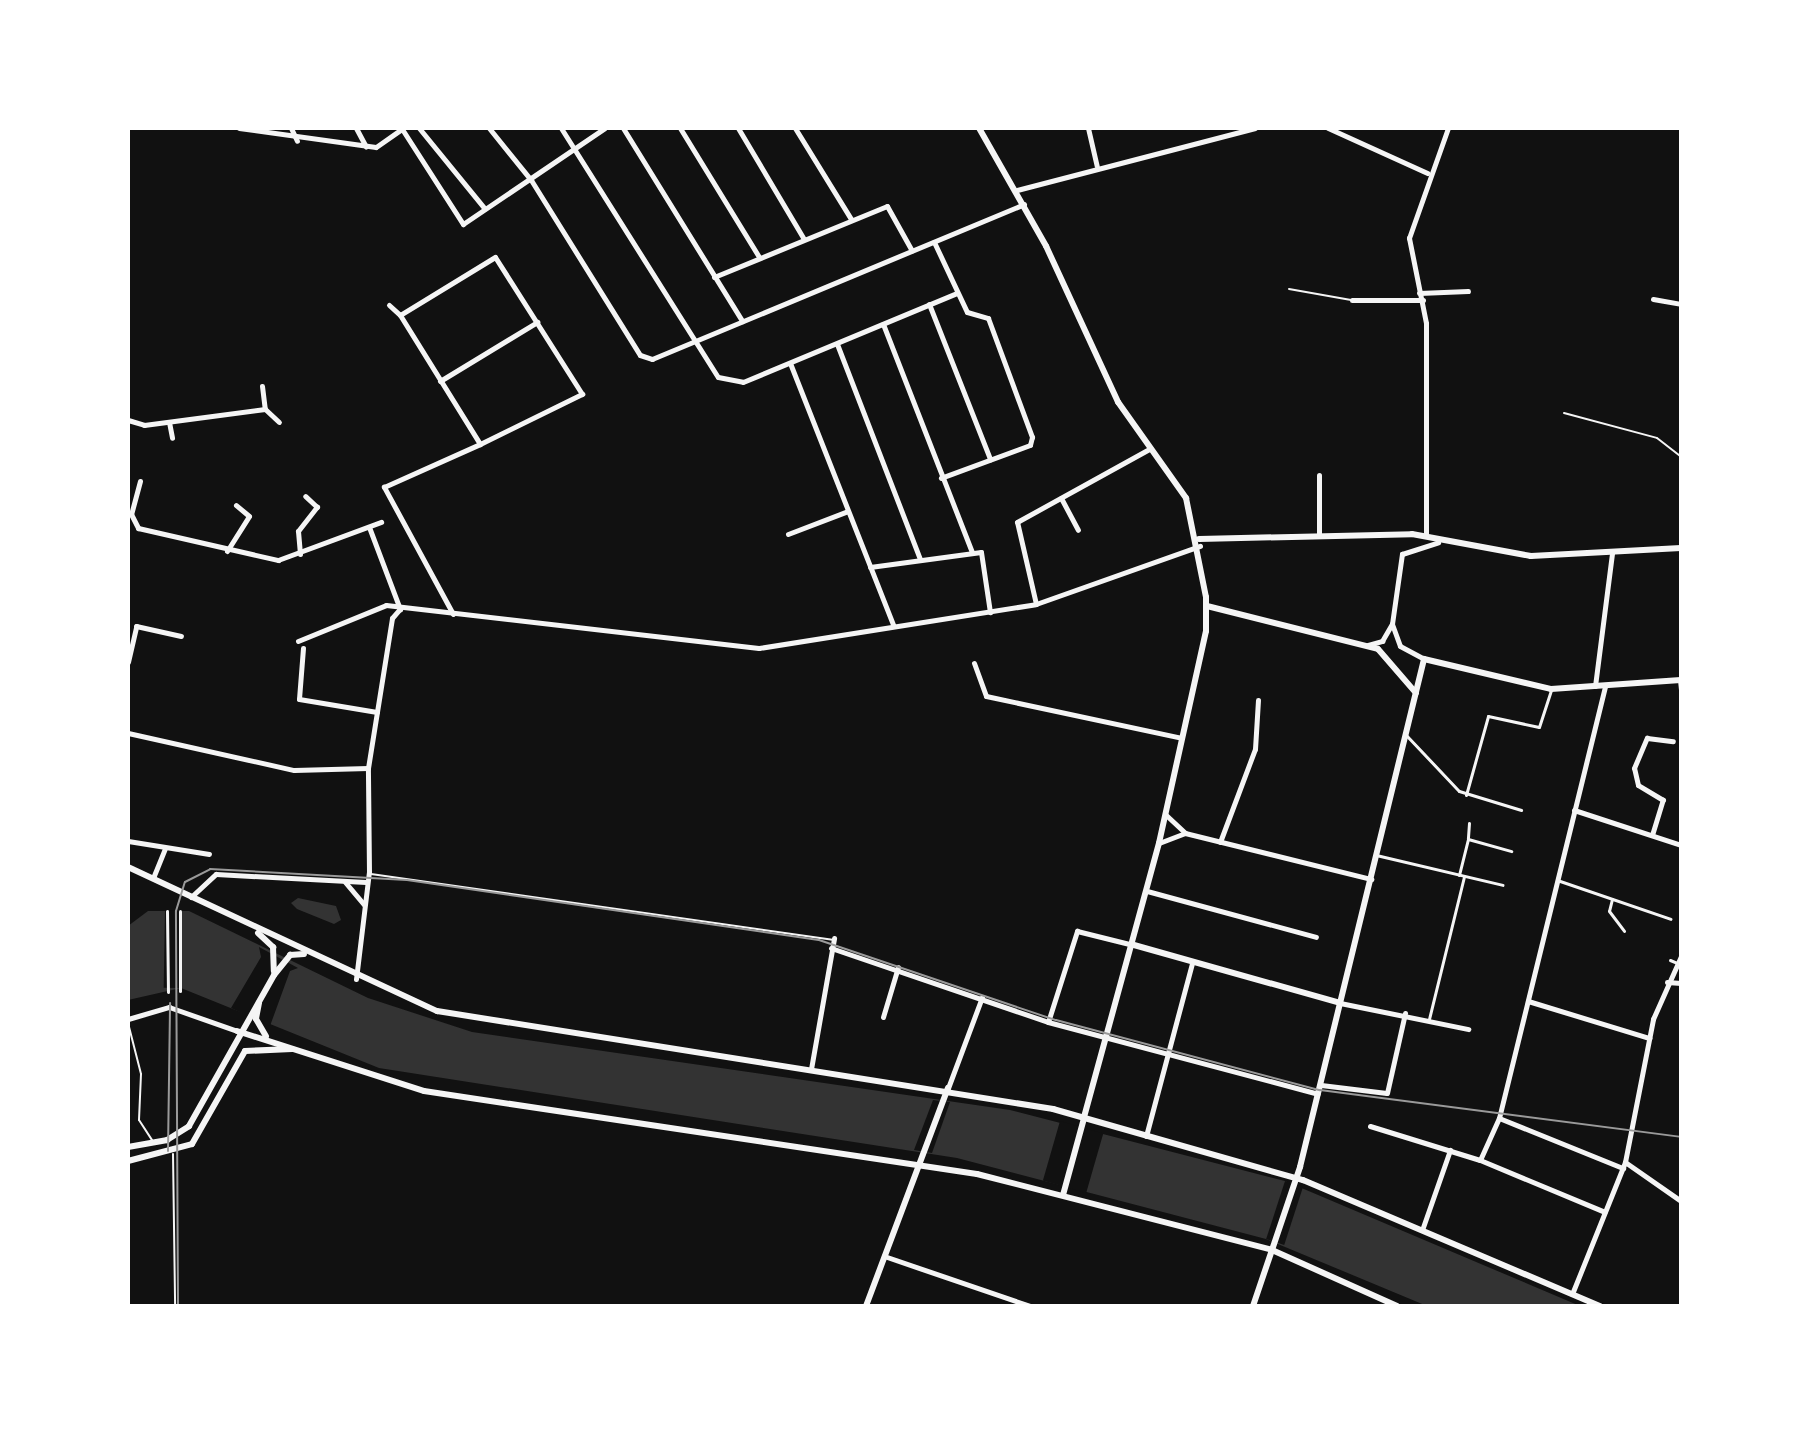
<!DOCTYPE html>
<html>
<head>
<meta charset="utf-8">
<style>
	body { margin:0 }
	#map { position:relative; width:1809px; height:1434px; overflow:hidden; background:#111; font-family:Barlow,sans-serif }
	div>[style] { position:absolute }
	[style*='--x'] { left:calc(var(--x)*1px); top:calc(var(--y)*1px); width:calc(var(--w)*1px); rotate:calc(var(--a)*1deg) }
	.water>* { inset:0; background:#333 }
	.pier>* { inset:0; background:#111; transform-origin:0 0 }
	.service>* { height:2px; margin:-1px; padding:0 1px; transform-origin:1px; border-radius:1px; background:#f5f5f5 }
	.pedestrian>* { height:3px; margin:-1.5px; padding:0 1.5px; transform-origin:1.5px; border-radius:1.5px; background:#f5f5f5 }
	.minor>* { height:5px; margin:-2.5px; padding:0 2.5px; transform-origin:2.5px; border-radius:2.5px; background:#f5f5f5 }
	.tertiary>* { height:6px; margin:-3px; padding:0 3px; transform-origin:3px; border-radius:3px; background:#f5f5f5 }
	.secondary>* { height:6px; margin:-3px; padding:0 3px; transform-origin:3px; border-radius:3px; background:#f5f5f5 }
	.tram>* { height:2px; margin:-1px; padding:0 1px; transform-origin:1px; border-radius:1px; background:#9a9a9a }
	span { translate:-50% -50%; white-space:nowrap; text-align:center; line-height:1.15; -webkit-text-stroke:6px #fff; paint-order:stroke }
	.frame { position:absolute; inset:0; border:130px solid #fff; pointer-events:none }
</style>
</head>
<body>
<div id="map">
	<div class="water">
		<i style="clip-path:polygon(298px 898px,336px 906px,341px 920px,334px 924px,297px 909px,291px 903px)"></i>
		<i style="clip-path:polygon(148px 911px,189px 911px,368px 998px,472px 1032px,1010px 1110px,1285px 1181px,1580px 1306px,1427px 1306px,1266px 1239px,957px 1158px,379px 1068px,181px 988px,128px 1000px,128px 926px)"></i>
	</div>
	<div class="pier">
		<i style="left:182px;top:911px;width:77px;height:17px;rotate:91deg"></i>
		<i style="clip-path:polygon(259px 947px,298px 968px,290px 971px,270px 1026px,231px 1008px,261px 957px)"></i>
		<i style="clip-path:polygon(933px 1100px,950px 1102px,932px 1153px,914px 1150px)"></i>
		<i style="left:1060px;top:1121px;width:45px;height:62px;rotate:16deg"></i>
		<i style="left:1285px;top:1181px;width:19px;height:61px;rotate:18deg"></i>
	</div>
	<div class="service">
		<i style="--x:1289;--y:289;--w:63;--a:10.1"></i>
		<i style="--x:1564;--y:413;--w:96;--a:15"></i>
		<i style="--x:1657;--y:438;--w:31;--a:38"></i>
		<i style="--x:371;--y:874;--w:466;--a:8.1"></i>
		<i style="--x:128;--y:1023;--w:53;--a:75.7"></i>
		<i style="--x:141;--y:1074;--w:46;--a:92.5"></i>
		<i style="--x:139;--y:1120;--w:24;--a:57"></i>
		<i style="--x:173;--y:1154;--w:152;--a:89.2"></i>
	</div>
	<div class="pedestrian">
		<i style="--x:1406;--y:735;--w:77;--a:46.6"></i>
		<i style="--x:1459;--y:791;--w:65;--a:17"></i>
		<i style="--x:1466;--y:795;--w:82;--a:-74.4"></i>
		<i style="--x:1488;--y:716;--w:52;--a:12.2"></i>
		<i style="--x:1539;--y:727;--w:40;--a:-72"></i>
		<i style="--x:1469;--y:823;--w:16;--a:94"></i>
		<i style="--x:1468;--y:839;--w:45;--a:15.6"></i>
		<i style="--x:1376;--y:855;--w:130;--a:13.3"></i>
		<i style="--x:1459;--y:875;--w:36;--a:-76"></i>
		<i style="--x:1557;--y:880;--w:120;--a:18.9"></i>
		<i style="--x:1612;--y:899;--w:12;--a:104"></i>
		<i style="--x:1609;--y:911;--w:25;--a:53"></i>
		<i style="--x:167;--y:911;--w:81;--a:89.3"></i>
		<i style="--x:1670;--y:960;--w:8;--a:23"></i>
		<i style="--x:180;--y:991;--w:80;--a:-90"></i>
		<i style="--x:1429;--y:1019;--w:147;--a:-76.2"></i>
	</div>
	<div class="minor">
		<i style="--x:239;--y:128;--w:138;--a:7.9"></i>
		<i style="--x:376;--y:147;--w:32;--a:-35"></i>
		<i style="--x:291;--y:128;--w:14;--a:65"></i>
		<i style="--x:356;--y:128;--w:21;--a:62"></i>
		<i style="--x:419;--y:128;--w:104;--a:50.8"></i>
		<i style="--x:489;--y:128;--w:67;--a:51.1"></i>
		<i style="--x:531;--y:180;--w:206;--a:58.1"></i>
		<i style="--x:640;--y:355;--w:13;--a:18"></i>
		<i style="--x:652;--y:359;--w:403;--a:-22.6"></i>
		<i style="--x:561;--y:128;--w:294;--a:57.8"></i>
		<i style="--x:718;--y:377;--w:25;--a:11"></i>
		<i style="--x:743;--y:382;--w:232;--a:-22.6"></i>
		<i style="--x:623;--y:128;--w:227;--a:58.3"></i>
		<i style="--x:680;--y:128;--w:151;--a:58.5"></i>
		<i style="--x:738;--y:128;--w:129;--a:59.3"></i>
		<i style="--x:795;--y:128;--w:107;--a:58.4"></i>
		<i style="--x:1088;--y:128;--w:39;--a:77"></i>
		<i style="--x:1328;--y:128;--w:109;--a:24.4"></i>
		<i style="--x:402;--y:129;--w:113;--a:57.3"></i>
		<i style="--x:463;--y:224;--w:171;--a:-34.1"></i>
		<i style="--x:1017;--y:190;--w:246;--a:-14.6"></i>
		<i style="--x:934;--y:242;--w:77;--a:64.8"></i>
		<i style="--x:967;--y:312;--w:22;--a:16"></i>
		<i style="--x:988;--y:318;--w:127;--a:69.7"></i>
		<i style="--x:1032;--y:437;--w:8;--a:104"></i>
		<i style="--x:1030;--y:445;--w:95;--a:159.7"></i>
		<i style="--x:714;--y:277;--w:187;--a:-22.3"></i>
		<i style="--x:887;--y:206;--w:51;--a:60.9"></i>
		<i style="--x:1419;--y:293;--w:49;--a:-2.3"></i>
		<i style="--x:1653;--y:299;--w:28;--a:10"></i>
		<i style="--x:1352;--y:300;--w:71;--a:0"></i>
		<i style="--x:929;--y:304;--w:167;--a:68.5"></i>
		<i style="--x:389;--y:305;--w:15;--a:42"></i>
		<i style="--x:883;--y:324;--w:245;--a:68.7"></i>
		<i style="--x:837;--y:344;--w:230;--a:68.9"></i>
		<i style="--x:790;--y:363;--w:282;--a:68.5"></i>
		<i style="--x:440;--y:381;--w:114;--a:-31.3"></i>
		<i style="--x:262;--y:386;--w:23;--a:83"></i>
		<i style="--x:128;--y:420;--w:17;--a:17"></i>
		<i style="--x:144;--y:425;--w:122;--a:-7.5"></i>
		<i style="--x:265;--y:409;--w:19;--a:43"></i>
		<i style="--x:169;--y:422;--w:16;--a:79"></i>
		<i style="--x:140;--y:481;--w:34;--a:105"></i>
		<i style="--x:131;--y:514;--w:16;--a:63"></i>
		<i style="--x:138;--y:528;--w:144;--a:12.9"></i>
		<i style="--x:278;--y:560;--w:110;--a:-20.3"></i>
		<i style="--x:1061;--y:498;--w:36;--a:62"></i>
		<i style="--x:369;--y:527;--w:88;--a:69.3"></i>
		<i style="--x:788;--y:534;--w:64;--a:-21"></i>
		<i style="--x:1319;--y:535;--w:60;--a:-90"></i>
		<i style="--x:1426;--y:536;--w:213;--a:-90"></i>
		<i style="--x:1426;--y:323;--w:87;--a:-101.3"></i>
		<i style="--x:1409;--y:238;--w:117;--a:-70.5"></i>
		<i style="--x:227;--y:551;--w:41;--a:-57.8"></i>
		<i style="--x:249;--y:516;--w:17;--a:-140"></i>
		<i style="--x:300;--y:554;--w:23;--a:-95"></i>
		<i style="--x:298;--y:531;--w:31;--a:-52"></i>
		<i style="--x:317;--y:507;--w:16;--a:-137"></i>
		<i style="--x:870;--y:567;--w:112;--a:-7.7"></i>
		<i style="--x:981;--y:552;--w:61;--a:81.5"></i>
		<i style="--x:1036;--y:604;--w:84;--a:-103"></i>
		<i style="--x:1017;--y:522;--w:151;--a:-28.9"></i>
		<i style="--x:453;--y:614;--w:145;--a:-118.5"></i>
		<i style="--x:384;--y:487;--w:105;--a:-24.1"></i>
		<i style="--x:480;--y:444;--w:114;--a:-26.1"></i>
		<i style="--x:582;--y:394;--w:162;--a:-122.4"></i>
		<i style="--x:495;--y:257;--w:111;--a:148.6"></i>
		<i style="--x:400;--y:315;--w:152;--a:58.2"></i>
		<i style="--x:1392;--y:624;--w:23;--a:70"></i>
		<i style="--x:1400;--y:646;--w:27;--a:28"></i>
		<i style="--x:298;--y:641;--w:95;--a:-22.2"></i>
		<i style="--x:386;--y:605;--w:375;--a:6.6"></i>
		<i style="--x:759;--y:648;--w:280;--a:-9"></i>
		<i style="--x:1036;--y:604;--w:174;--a:-19.5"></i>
		<i style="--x:1368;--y:645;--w:15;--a:-16"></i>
		<i style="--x:1382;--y:641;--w:20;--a:-60"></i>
		<i style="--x:1392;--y:624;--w:71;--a:-81.9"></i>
		<i style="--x:1402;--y:554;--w:38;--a:-18"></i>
		<i style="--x:303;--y:648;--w:51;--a:94.5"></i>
		<i style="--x:299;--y:699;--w:79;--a:9.5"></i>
		<i style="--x:128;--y:662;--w:37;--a:-77"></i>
		<i style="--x:136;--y:626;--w:46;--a:12.5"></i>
		<i style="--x:974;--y:663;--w:35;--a:70"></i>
		<i style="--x:986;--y:696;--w:200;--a:12.1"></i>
		<i style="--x:1680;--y:680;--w:10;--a:84"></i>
		<i style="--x:1595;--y:686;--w:134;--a:-82.7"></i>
		<i style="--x:128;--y:733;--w:170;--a:12.6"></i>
		<i style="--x:294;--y:770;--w:74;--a:-1.5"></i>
		<i style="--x:1574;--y:810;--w:113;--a:18.1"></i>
		<i style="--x:1166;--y:815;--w:26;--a:43"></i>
		<i style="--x:1185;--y:833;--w:192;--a:13.9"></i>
		<i style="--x:1652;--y:835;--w:37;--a:-73"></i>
		<i style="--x:1663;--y:800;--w:29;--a:-149"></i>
		<i style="--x:1638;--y:785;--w:17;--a:-103"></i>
		<i style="--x:1634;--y:768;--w:33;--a:-67"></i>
		<i style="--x:1647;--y:738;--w:26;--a:7"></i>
		<i style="--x:128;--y:841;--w:82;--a:9.1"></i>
		<i style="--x:1220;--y:842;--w:99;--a:-69.4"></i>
		<i style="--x:1255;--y:749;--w:49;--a:-86.5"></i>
		<i style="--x:1159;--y:843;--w:28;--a:-21"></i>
		<i style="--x:153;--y:878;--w:32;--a:-68"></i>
		<i style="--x:345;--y:882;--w:30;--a:50"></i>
		<i style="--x:1147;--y:891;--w:175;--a:15.2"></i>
		<i style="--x:191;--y:897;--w:34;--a:-43"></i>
		<i style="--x:216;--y:874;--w:150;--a:3.1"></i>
		<i style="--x:831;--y:948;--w:229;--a:18.8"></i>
		<i style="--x:1048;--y:1022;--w:279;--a:14.9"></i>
		<i style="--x:356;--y:979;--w:108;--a:-83.1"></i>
		<i style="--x:369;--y:872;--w:104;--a:-90.6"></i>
		<i style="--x:368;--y:768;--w:152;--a:-80.9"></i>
		<i style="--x:392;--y:618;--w:11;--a:-49"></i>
		<i style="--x:1667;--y:982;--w:14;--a:4"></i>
		<i style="--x:1528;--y:1001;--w:127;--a:17"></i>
		<i style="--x:1340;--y:1003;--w:131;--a:11.5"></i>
		<i style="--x:883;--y:1017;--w:52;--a:-73.3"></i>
		<i style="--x:128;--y:1019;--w:43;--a:-16.3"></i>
		<i style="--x:169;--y:1007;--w:72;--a:19.4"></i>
		<i style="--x:1048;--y:1022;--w:96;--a:-72.3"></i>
		<i style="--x:1077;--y:931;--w:58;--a:14"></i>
		<i style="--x:811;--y:1069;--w:133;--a:-80"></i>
		<i style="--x:1321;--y:1085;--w:66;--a:6.9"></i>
		<i style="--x:1387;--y:1093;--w:82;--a:-77.3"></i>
		<i style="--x:948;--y:1088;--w:97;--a:-69.5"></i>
		<i style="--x:1499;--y:1118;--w:134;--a:22"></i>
		<i style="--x:1370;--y:1126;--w:115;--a:17.2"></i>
		<i style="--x:1480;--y:1160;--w:135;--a:22.6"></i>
		<i style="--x:1146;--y:1136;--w:179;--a:-75.1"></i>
		<i style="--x:1480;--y:1160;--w:46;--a:-65.7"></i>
		<i style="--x:1499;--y:1118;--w:445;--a:-76.2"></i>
		<i style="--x:1625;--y:1162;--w:68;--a:34.9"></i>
		<i style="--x:1422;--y:1230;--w:85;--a:-70.7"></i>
		<i style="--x:884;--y:1256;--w:154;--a:18.9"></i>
		<i style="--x:1572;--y:1294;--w:142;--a:-68.1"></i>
		<i style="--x:1625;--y:1162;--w:146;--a:-78.9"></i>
		<i style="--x:1653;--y:1019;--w:69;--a:-66"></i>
	</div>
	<div class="tertiary">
		<i style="--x:1199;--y:539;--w:213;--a:-1.3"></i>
		<i style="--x:1412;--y:534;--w:121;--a:10.5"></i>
		<i style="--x:1531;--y:556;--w:150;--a:-3.1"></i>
		<i style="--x:1207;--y:606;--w:176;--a:14.1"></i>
		<i style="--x:1378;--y:649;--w:58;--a:49.2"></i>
		<i style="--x:1063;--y:1195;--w:80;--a:-74.7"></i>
		<i style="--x:866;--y:1306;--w:233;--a:-69.4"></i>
	</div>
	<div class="secondary">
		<i style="--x:979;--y:128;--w:136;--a:60.4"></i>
		<i style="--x:1046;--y:246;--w:172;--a:65.2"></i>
		<i style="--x:1118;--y:402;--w:118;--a:54.7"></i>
		<i style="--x:1186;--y:498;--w:101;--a:78.6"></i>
		<i style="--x:1206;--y:597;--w:34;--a:90"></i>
		<i style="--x:1206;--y:631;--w:217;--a:102.5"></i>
		<i style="--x:1159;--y:843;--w:285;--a:105.3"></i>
		<i style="--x:128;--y:867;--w:341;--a:25"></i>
		<i style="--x:437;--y:1011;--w:624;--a:9.04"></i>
		<i style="--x:1053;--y:1109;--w:260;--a:15.9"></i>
		<i style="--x:1303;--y:1180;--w:323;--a:23"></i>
		<i style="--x:258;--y:933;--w:21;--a:43"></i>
		<i style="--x:273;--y:947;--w:24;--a:88"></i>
		<i style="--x:1134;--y:945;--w:214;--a:15.7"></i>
		<i style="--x:259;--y:1003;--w:16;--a:101"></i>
		<i style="--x:256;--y:1019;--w:20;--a:60"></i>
		<i style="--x:237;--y:1031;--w:196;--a:17.8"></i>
		<i style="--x:424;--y:1091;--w:559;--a:8.54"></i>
		<i style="--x:977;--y:1174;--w:305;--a:14.4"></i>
		<i style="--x:1272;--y:1250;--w:137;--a:24.1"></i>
		<i style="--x:128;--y:1147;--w:40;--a:-10"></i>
		<i style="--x:167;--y:1140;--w:26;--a:-32"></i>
		<i style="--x:189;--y:1126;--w:173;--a:-60.6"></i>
		<i style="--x:274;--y:975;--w:26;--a:-51"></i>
		<i style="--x:290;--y:955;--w:14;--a:-4"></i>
		<i style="--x:128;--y:1161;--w:66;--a:-14.9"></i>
		<i style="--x:192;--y:1144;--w:107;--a:-60.3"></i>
		<i style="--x:245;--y:1051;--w:47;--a:-2.4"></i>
		<i style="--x:1253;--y:1306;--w:147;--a:-71.3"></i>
		<i style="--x:1300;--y:1167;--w:523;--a:-76.28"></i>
		<i style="--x:1424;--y:659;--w:130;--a:13.3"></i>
		<i style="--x:1551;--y:689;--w:130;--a:-4"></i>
	</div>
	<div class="tram">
		<i style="--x:168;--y:1151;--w:148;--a:-89.2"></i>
		<i style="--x:178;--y:1306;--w:395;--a:-90.3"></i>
		<i style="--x:176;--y:911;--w:30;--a:-73"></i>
		<i style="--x:185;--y:882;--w:28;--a:-27"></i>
		<i style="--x:210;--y:869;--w:197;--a:3.2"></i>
		<i style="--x:407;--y:880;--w:416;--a:8.3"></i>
		<i style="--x:819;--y:940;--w:250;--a:18.7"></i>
		<i style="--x:1056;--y:1020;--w:273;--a:14.9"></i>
		<i style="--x:1320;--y:1090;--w:364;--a:7.4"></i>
	</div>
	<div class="frame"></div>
</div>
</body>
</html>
